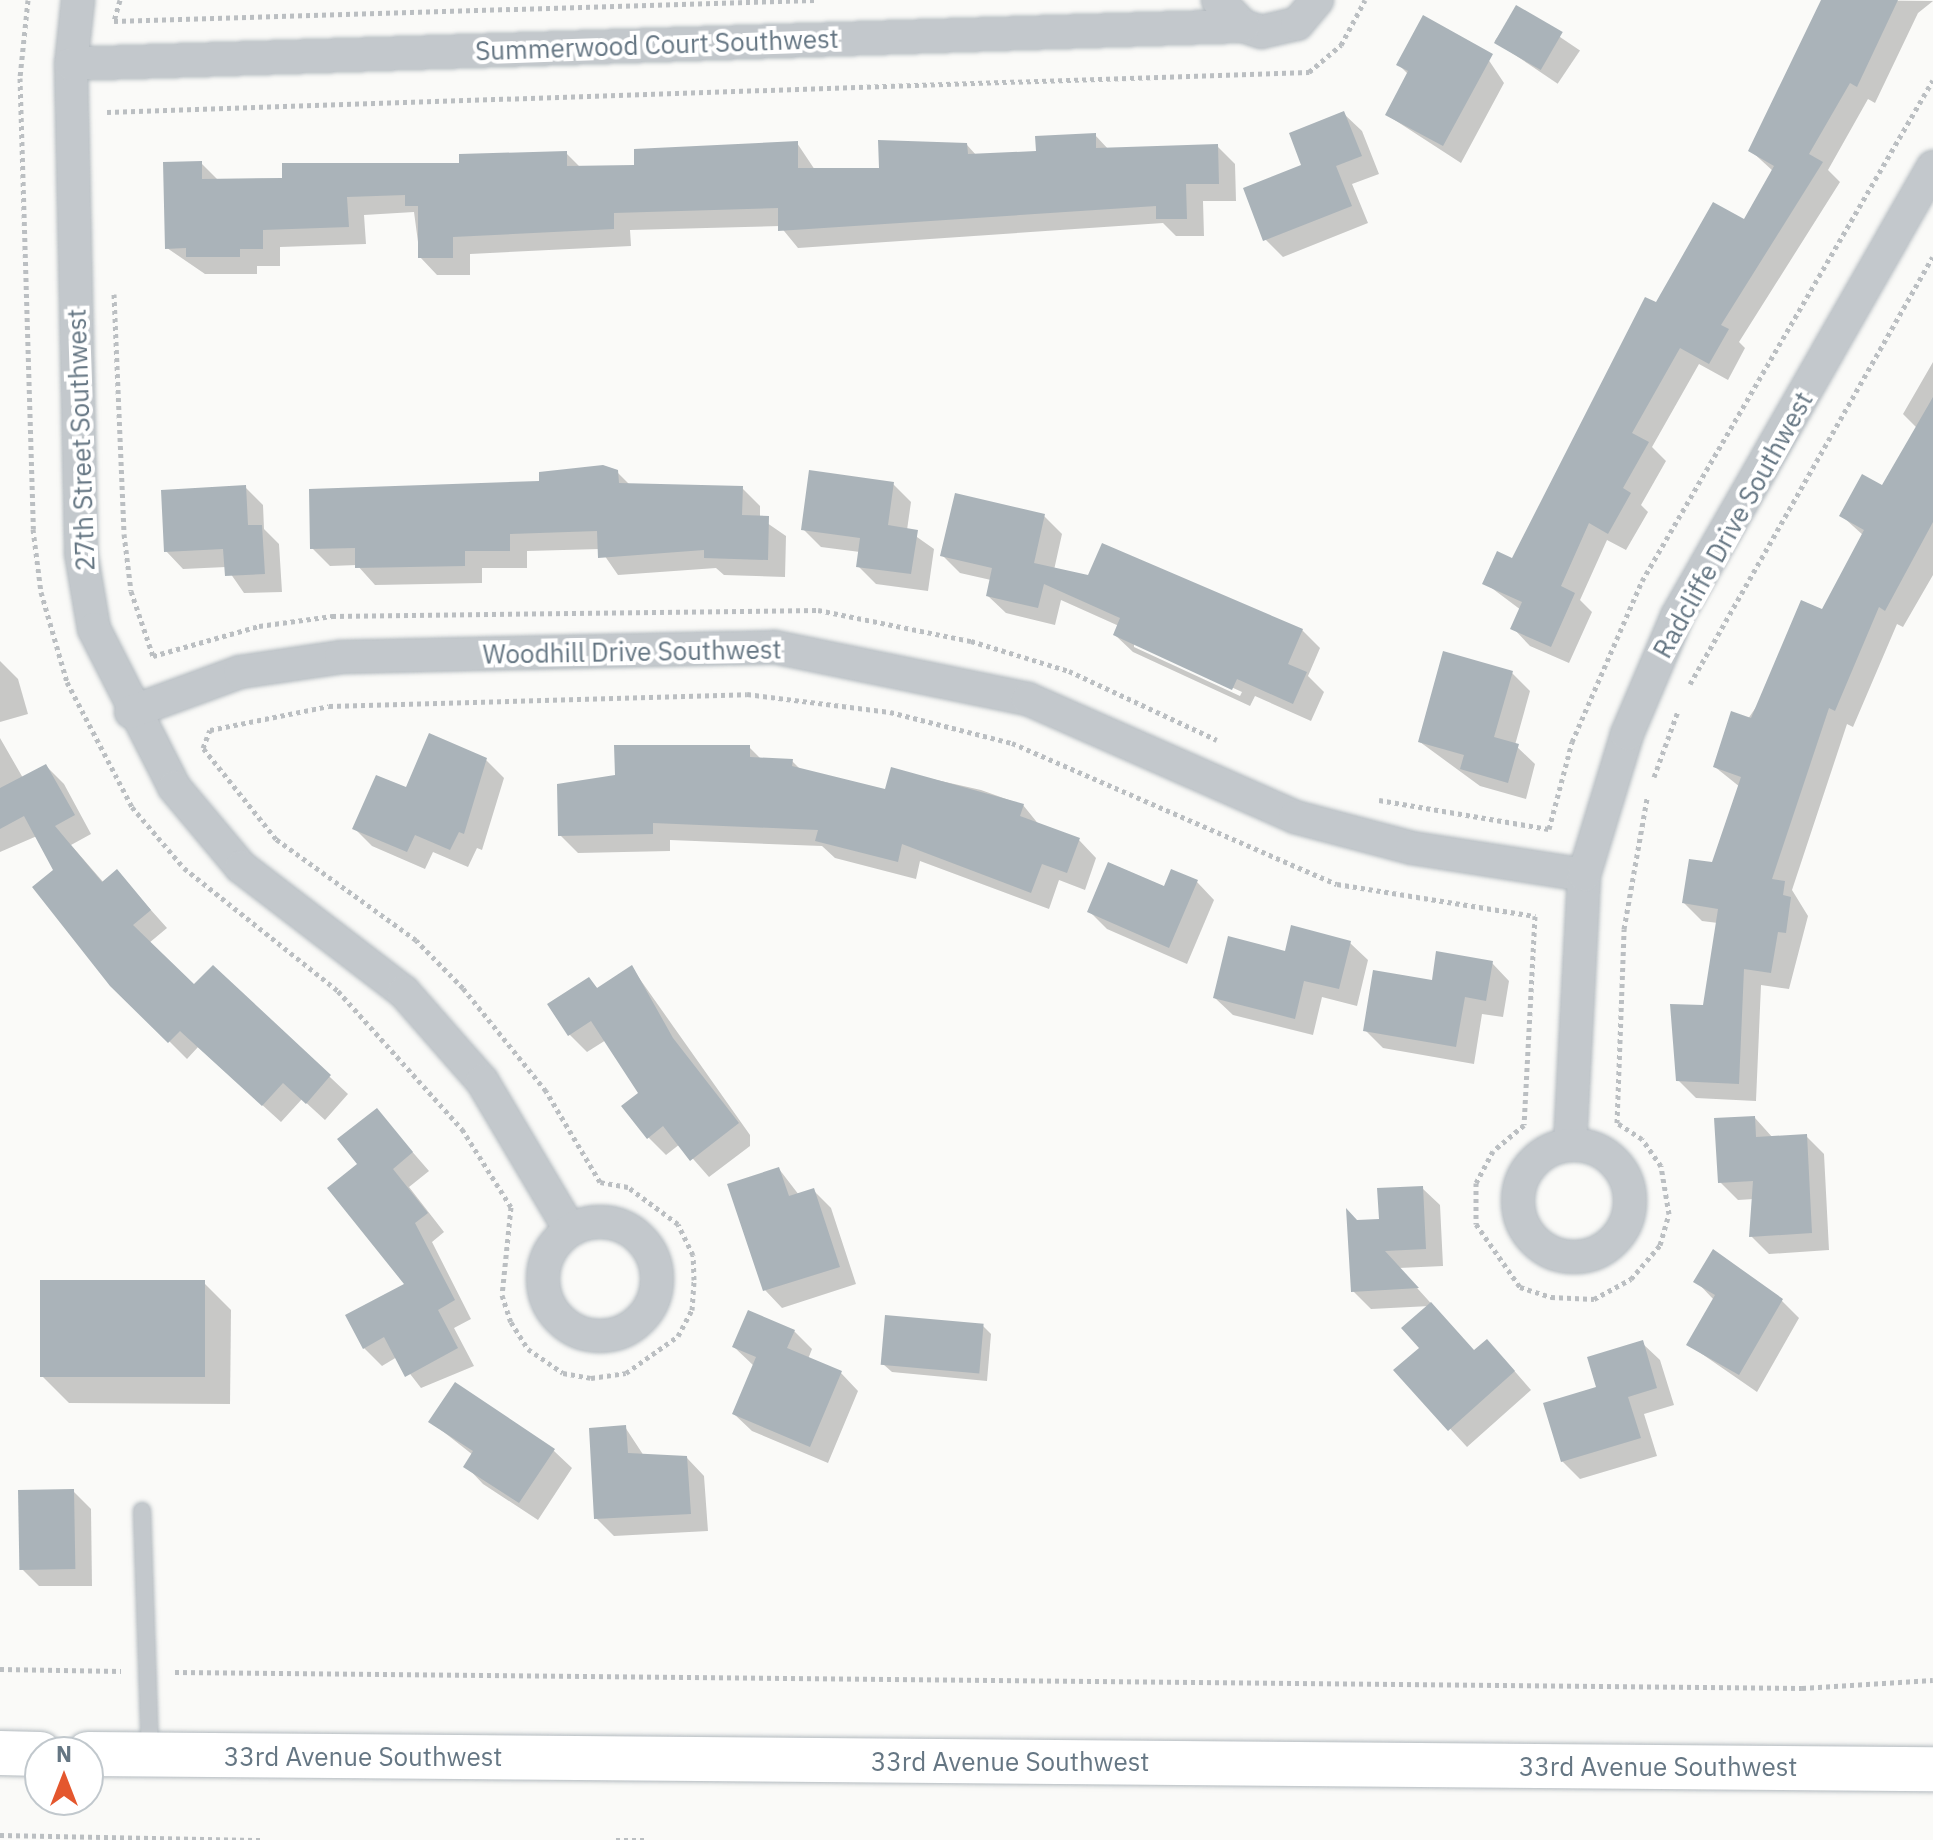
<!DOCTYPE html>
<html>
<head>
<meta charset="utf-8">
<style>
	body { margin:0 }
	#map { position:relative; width:1933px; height:1840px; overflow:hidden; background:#fafaf8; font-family:"IBM Plex Sans",sans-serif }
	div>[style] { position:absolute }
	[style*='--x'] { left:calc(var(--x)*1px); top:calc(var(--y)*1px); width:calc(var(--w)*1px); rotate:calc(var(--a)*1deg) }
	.shadow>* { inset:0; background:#0003; transform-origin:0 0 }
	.building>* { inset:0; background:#aab3b9; transform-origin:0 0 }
	.path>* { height:5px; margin-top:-2.5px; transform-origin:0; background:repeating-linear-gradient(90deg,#bbbfc2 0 4px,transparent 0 8px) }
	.roads { filter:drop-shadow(0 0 2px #b3babf) drop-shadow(0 0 2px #b3babf) }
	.lane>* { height:16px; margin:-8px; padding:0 8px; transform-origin:8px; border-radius:8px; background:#c3c8cc }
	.street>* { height:32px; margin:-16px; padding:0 16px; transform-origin:16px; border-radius:16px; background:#c3c8cc }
	.street>.ring { margin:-16px; padding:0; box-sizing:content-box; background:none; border:32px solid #c3c8cc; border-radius:50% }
	.secondary>* { height:44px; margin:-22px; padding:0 22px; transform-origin:22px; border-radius:22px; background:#fff }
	span { translate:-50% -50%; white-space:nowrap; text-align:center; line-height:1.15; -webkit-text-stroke:8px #fff; paint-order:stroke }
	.street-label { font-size:26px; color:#657683 }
	.north { position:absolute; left:24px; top:1736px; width:80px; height:80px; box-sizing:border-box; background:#fff; border:2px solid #c1c8cd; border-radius:50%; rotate:0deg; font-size:22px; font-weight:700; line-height:32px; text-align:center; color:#657683 }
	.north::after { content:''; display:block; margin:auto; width:28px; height:36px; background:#e4572e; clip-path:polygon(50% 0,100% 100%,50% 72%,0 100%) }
</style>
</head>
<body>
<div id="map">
	<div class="shadow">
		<i style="clip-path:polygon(1827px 0,1933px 1px,1918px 13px,1875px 103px,1868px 99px,1828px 170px,1840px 182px,1739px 342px,1745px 348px,1728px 380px,1699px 364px,1652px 447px,1666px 461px,1641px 505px,1648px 512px,1626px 550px,1607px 540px,1580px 600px,1592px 612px,1569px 663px,1530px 646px,1513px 628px,1521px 610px,1485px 583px,1513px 561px,1657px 305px,1745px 222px,1773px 171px,1750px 150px)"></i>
		<i style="left:1517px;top:8px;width:76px;height:40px;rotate:34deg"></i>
		<i style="clip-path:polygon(1482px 50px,1504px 83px,1461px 163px,1387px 115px,1409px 75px,1399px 65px)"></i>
		<i style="clip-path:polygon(1344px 114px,1362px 131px,1379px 174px,1352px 184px,1368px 223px,1283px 257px,1265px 239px,1304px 166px)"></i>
		<i style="clip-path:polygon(1095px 135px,1109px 150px,1217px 146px,1235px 164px,1236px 201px,1203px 201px,1204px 236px,1176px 236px,1163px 223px,798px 248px,780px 226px,630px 230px,631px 246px,470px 254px,470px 275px,437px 275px,420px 257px,414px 212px,364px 215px,366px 244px,280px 247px,280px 266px,257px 266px,257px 274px,205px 274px,167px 248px,201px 163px,219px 181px,284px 180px,566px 153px,581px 168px,636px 167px,636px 151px,797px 143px,815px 170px,881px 170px,967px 145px,977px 156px,1038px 153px)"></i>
		<i style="clip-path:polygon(1933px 362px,1933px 575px,1903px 627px,1897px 624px,1853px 727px,1847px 724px,1792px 890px,1808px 916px,1789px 989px,1761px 985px,1756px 1101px,1696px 1098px,1678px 1080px,1705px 1007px,1718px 923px,1702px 921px,1684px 903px,1714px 865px,1740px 787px,1715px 767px,1822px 611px,1864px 536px,1842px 516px,1883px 487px,1917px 428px,1903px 414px)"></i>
		<i style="clip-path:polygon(617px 472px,631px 486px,742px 488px,760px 506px,760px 518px,786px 536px,785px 577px,724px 575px,716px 568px,618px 575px,600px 549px,527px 551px,527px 568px,482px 568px,482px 583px,375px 585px,357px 565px,330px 566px,312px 548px,541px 483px)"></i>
		<i style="clip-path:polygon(893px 484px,911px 502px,907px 530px,934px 549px,928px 591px,876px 584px,858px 566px,860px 552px,821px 547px,803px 529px)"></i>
		<i style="clip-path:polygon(245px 487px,263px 505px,264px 529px,279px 544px,282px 592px,244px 593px,226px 567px,183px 569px,166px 551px)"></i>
		<i style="clip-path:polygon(evenodd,1044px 516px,1062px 534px,1054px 570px,1302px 630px,1320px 648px,1308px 676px,1324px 692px,1311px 721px,1255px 696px,1250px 706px,1133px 652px,1115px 635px,1119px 626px,1061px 600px,1055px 625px,1006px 613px,988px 596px,991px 580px,960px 573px,942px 555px,1044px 516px,1134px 642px,1242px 692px,1240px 696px,1134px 647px,1134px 642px)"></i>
		<i style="clip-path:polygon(0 661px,18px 679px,28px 714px,0 722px)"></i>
		<i style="clip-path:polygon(1512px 673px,1530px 691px,1515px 745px,1535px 764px,1526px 799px,1480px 786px,1420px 742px)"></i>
		<i style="clip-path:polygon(0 738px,23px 778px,46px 766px,64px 784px,91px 834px,71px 845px,104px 883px,117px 872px,167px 928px,149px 943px,194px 987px,213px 967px,348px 1094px,325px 1120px,302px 1099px,281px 1122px,198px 1047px,187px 1059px,112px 984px,37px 836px,0 852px)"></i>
		<i style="clip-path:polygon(749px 747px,761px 759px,792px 761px,801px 770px,887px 792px,892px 770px,981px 790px,1023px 805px,1040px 826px,1079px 840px,1096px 858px,1085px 890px,1059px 880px,1049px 909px,920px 861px,916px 879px,835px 858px,822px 846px,670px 840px,670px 851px,578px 853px,560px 835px,617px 777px)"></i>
		<i style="clip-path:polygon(486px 760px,504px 778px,482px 850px,477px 848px,468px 867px,433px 852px,425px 869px,372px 846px,355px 829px)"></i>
		<i style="clip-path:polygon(1197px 882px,1214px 900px,1187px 964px,1107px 929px,1089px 911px)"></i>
		<i style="clip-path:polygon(1350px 943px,1368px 960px,1357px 1006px,1322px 997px,1313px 1035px,1233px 1015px,1215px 998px,1286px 953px)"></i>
		<i style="clip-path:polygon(1492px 963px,1509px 981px,1503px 1017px,1482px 1014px,1474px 1064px,1383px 1048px,1365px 1030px,1433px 982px)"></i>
		<i style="clip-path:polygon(632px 968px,750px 1135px,750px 1146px,709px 1177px,680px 1144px,666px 1155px,648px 1137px,641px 1093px,606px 1040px,587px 1052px,569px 1034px,589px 980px,598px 989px)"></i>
		<i style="clip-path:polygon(376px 1110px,429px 1171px,409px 1187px,444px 1232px,432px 1242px,471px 1319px,454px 1328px,474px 1366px,421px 1388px,397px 1357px,382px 1366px,364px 1348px,407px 1285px,360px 1165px)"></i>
		<i style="clip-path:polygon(1755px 1118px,1773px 1138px,1806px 1136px,1824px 1154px,1829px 1250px,1769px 1254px,1751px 1236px,1754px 1199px,1738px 1200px,1720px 1182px)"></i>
		<i style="clip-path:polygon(779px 1169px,799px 1195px,813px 1190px,831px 1208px,856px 1284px,782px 1308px,765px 1290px)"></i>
		<i style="clip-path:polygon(1422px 1188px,1440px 1205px,1443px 1266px,1399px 1268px,1475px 1352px,1504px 1359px,1531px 1390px,1467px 1447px,1396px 1370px,1421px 1348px,1430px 1306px,1371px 1309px,1353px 1291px,1357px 1222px,1381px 1220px)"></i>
		<i style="clip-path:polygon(1696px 1281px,1782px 1301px,1799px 1318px,1757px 1392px,1689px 1345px,1714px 1300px)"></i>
		<i style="clip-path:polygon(204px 1283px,231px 1310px,230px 1404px,69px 1403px,42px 1376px)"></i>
		<i style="clip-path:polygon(983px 1326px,991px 1334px,987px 1381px,892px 1372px,883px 1364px)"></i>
		<i style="clip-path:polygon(794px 1331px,812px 1349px,808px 1359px,841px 1373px,858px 1391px,828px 1463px,752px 1431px,734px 1414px,754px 1366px,734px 1347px)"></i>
		<i style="clip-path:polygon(1642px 1343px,1660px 1360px,1674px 1405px,1644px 1414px,1657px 1456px,1580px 1479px,1562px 1461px,1599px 1388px)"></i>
		<i style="clip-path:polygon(431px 1422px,554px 1451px,572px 1468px,538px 1520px,483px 1484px,466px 1466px,473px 1455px)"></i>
		<i style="clip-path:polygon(625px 1427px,644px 1456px,687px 1458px,704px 1476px,708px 1531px,614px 1536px,596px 1518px)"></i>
		<i style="clip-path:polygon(73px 1491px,91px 1509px,92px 1586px,39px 1586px,22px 1569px)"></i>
	</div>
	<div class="building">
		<i style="clip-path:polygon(1821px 0,1898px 0,1857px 87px,1850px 83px,1809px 154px,1823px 162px,1721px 325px,1729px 329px,1709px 364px,1680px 348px,1632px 433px,1649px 442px,1623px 488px,1631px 493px,1608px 534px,1589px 523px,1561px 586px,1575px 593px,1551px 647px,1510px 629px,1522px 602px,1482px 584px,1497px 551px,1512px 558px,1645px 297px,1656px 302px,1713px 202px,1744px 219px,1774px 166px,1748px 151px)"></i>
		<i style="left:1516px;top:5px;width:54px;height:44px;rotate:30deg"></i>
		<i style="clip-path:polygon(1423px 15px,1493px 54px,1443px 146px,1385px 115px,1408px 71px,1396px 65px)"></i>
		<i style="clip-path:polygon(1344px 111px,1362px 156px,1336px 166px,1352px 206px,1263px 241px,1243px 188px,1301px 165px,1289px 133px)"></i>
		<i style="clip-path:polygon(1096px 133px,1096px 148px,1218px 144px,1219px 184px,1186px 184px,1187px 219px,1156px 219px,1156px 206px,778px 231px,778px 208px,614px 213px,614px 229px,453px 237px,453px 258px,418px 258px,418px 206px,405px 206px,405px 195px,347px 197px,349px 227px,263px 230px,263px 249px,240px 249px,240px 257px,186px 257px,186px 248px,165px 249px,163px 162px,202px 161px,202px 179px,282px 178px,282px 163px,459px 163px,459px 154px,567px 151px,567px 166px,634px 165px,634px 149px,798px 141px,798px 168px,879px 168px,878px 140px,967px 143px,968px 154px,1036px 151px,1035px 136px)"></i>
		<i style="clip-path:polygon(1933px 397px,1933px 522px,1885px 611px,1879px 607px,1835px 711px,1829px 708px,1772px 879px,1785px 881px,1783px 895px,1791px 897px,1786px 933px,1778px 932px,1771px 973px,1744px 969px,1739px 1084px,1676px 1081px,1670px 1004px,1703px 1005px,1718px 909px,1682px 903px,1689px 859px,1712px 862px,1741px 777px,1713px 767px,1731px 711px,1751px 718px,1801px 600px,1822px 609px,1864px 530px,1839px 516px,1862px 474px,1882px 485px)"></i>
		<i style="clip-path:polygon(603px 465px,618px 470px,619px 483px,743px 486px,742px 515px,769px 516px,768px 560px,704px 558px,704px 550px,598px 558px,597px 531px,510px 534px,510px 551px,465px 551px,465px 566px,355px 568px,355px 548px,310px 549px,309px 489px,539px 481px,539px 472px)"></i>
		<i style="clip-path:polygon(809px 470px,894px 482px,888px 525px,918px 530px,911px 574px,856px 567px,860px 538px,801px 530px)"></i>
		<i style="clip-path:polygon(246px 485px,248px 525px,262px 525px,265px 574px,225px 576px,223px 549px,164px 552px,161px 490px)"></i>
		<i style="clip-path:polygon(955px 493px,1045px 514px,1034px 563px,1088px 575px,1102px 543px,1303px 629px,1288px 664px,1307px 672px,1293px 704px,1237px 679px,1232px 690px,1113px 635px,1120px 618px,1044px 584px,1038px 608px,986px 596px,992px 568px,940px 556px)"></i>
		<i style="clip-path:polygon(1443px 651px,1513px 671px,1494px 737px,1519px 744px,1508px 783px,1460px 769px,1464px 755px,1418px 742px)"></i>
		<i style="clip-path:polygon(429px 733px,487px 758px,464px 834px,459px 832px,450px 850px,415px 835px,407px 852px,352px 829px,376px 775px,406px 787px)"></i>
		<i style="clip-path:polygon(614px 745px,750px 745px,750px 757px,793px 759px,792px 766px,885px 789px,891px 767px,1024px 804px,1020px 816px,1080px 838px,1067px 873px,1042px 864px,1031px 893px,902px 844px,898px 862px,815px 841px,818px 830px,653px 823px,653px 834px,558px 836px,557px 784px,615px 775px)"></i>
		<i style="clip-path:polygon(46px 764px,75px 815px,55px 826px,102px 882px,117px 869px,151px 910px,133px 925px,194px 984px,213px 965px,331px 1075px,306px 1104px,283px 1083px,262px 1106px,180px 1031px,168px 1043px,110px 986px,32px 887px,53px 870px,24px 816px,0 829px,0 788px)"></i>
		<i style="clip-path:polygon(1108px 862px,1164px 886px,1171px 869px,1198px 880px,1169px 948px,1087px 912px)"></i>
		<i style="clip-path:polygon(1291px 925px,1351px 941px,1339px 989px,1304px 981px,1295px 1019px,1213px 998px,1228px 936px,1285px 951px)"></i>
		<i style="clip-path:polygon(1436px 951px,1493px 961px,1486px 1001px,1465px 997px,1456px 1047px,1363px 1031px,1373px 970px,1432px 980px)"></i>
		<i style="clip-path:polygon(632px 965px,673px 1038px,739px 1123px,690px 1161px,663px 1126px,647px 1139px,621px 1106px,638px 1093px,591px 1021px,568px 1036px,547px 1004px,589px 977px,597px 988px)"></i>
		<i style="clip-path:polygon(377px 1108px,413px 1152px,393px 1169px,428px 1213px,415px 1223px,455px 1300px,438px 1310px,458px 1348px,405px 1377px,384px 1337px,363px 1349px,345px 1315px,404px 1284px,327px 1188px,357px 1164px,337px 1139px)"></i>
		<i style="clip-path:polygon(1755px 1116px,1756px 1137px,1807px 1134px,1812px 1233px,1749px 1237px,1753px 1181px,1718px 1183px,1714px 1118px)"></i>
		<i style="clip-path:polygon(779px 1167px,789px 1196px,814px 1188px,840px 1267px,763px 1291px,727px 1184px)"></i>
		<i style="clip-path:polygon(1423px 1186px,1426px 1249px,1385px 1251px,1419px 1288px,1351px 1292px,1346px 1208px,1357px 1220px,1379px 1219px,1377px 1188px)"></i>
		<i style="clip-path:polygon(1713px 1249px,1783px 1299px,1739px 1375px,1686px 1345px,1715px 1295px,1693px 1282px)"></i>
		<i style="left:40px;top:1280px;width:165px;height:97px"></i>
		<i style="clip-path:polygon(1431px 1302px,1474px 1350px,1487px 1339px,1515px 1371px,1448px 1431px,1393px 1370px,1419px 1348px,1401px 1328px)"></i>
		<i style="clip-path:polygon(748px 1310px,795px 1330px,787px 1348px,842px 1371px,810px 1447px,732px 1414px,756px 1357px,732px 1347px)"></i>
		<i style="left:885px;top:1315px;width:99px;height:50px;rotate:5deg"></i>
		<i style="clip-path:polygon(1643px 1340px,1657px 1388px,1628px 1397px,1641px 1438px,1561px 1462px,1543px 1403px,1596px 1387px,1587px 1357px)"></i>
		<i style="clip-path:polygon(455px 1382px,555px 1449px,519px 1503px,463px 1467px,473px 1451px,428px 1422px)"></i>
		<i style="clip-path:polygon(626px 1425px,628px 1453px,687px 1456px,691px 1514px,594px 1519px,589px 1428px)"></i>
		<i style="left:74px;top:1489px;width:80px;height:56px;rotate:89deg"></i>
	</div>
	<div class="path">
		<i style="--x:28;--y:0;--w:78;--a:95.9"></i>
		<i style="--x:20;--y:78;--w:451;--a:88.3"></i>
		<i style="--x:33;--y:529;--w:64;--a:82.8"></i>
		<i style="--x:41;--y:592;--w:94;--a:73.9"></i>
		<i style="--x:67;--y:682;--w:141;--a:62.5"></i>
		<i style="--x:132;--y:807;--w:80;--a:49.6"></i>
		<i style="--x:184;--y:868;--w:197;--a:38.6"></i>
		<i style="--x:338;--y:991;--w:186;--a:48.1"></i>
		<i style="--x:462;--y:1129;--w:92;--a:57.9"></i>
		<i style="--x:511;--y:1207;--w:88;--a:95.8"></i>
		<i style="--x:502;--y:1295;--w:28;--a:72"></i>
		<i style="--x:511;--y:1322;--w:32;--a:58"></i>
		<i style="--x:528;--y:1349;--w:42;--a:34.4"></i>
		<i style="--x:563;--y:1373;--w:28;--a:10"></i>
		<i style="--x:591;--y:1378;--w:35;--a:-8"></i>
		<i style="--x:626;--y:1373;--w:64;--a:-35.4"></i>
		<i style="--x:678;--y:1336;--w:30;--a:-62"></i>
		<i style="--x:692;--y:1310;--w:30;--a:-86"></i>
		<i style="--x:694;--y:1280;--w:25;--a:-92"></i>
		<i style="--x:693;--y:1255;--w:34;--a:-116"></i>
		<i style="--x:678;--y:1224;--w:62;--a:-143.5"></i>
		<i style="--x:628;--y:1187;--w:28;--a:-170"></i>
		<i style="--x:600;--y:1182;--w:106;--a:-120.7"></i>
		<i style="--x:546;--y:1091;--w:132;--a:-128.9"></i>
		<i style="--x:463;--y:988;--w:67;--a:-134.4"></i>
		<i style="--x:416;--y:940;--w:173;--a:-144.2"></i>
		<i style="--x:276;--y:839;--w:117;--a:-128.7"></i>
		<i style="--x:203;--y:748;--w:19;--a:-69"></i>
		<i style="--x:210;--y:730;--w:121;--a:-11.4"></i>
		<i style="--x:329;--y:706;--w:418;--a:-1.6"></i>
		<i style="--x:747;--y:694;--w:144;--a:7.2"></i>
		<i style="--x:890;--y:712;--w:126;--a:14.3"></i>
		<i style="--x:1012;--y:743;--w:354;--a:23.5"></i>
		<i style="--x:1337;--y:884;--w:201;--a:9.2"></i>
		<i style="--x:1535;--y:916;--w:209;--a:93"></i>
		<i style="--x:1524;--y:1125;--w:40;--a:140"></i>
		<i style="--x:1493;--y:1151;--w:36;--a:118"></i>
		<i style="--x:1476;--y:1183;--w:41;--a:90"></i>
		<i style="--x:1476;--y:1224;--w:77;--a:55.1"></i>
		<i style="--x:1520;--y:1287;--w:33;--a:18"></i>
		<i style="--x:1551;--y:1297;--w:43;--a:2.7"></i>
		<i style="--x:1594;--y:1299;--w:42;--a:-28.4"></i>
		<i style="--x:1631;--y:1279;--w:45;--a:-49.5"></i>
		<i style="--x:1660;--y:1245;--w:32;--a:-74"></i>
		<i style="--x:1669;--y:1214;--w:49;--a:-99.5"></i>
		<i style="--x:1661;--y:1166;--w:33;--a:-125"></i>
		<i style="--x:1642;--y:1139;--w:30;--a:-147"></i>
		<i style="--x:1617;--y:1123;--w:194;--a:-87.9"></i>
		<i style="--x:1624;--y:929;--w:133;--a:-80"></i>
		<i style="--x:120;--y:0;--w:22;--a:106"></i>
		<i style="--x:114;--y:21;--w:701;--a:-1.72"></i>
		<i style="--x:107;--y:112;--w:1203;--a:-1.91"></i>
		<i style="--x:1309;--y:72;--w:42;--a:-40.2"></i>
		<i style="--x:1341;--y:45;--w:51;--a:-61.9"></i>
		<i style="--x:114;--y:294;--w:240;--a:87.6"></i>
		<i style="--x:124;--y:534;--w:57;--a:83"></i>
		<i style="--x:131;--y:591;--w:69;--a:71.3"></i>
		<i style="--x:153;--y:656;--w:110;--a:-15.8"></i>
		<i style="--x:259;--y:626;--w:74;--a:-7.8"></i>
		<i style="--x:332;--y:616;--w:486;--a:-0.7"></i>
		<i style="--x:818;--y:610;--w:156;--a:11.5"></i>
		<i style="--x:971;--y:641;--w:102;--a:17"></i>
		<i style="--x:1069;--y:671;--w:163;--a:25"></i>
		<i style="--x:1690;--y:684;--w:491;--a:-60.4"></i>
		<i style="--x:1654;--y:777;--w:70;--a:-70"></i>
		<i style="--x:1379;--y:800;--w:172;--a:9.7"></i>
		<i style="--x:1549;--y:829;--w:90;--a:-75.2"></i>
		<i style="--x:1572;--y:742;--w:176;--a:-66.5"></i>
		<i style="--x:1642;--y:581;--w:579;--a:-59.85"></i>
		<i style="--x:0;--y:1669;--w:121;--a:0.9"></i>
		<i style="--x:175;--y:1672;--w:1627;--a:0.56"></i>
		<i style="--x:1802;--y:1688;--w:131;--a:-3.5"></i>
		<i style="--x:0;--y:1835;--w:262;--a:1.1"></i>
		<i style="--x:616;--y:1840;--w:32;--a:0"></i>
	</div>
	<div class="roads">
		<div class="lane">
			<i style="--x:142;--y:1511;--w:242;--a:88.1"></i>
		</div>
		<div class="street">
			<i style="--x:78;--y:0;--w:64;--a:96.2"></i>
			<i style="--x:71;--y:64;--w:489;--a:88.8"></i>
			<i style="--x:81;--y:553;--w:77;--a:80.3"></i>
			<i style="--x:94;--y:629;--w:177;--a:63.1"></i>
			<i style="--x:174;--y:787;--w:104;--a:50.1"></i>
			<i style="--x:241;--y:867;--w:205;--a:37.5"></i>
			<i style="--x:404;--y:992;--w:118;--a:48.8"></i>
			<i style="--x:482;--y:1081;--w:173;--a:59.4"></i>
			<i style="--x:1218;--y:0;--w:36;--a:46"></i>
			<i style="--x:1243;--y:26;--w:19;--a:18"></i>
			<i style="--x:1261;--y:32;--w:37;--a:-13"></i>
			<i style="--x:1297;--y:24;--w:31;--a:-50"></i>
			<i style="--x:71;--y:64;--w:1173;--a:-1.86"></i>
			<i style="--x:131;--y:712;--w:116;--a:-20.2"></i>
			<i style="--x:240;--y:672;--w:102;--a:-8.4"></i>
			<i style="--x:341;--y:657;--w:433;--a:-1.3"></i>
			<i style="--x:774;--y:647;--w:259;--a:11.6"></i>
			<i style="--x:1028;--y:699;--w:292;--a:23.8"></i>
			<i style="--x:1295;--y:817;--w:121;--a:14.8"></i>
			<i style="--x:1412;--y:848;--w:174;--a:8.9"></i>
			<i style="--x:1570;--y:1144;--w:269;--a:-87"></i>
			<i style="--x:1584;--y:875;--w:147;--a:-73"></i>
			<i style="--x:1627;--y:734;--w:128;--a:-67"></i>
			<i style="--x:1677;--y:616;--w:517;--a:-60.31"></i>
			<i class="ring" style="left:1518px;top:1145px;width:80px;height:80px"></i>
			<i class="ring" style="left:543px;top:1222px;width:82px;height:82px"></i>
		</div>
		<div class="secondary">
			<i style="--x:0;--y:1753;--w:40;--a:1.4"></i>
			<i style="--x:88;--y:1754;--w:1845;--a:0.47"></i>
		</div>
	</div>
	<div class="street-label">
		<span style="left:657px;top:45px;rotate:-2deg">Summerwood Court Southwest</span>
		<span style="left:81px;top:440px;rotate:-92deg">27th Street Southwest</span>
		<span style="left:1733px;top:525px;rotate:-61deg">Radcliffe Drive Southwest</span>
		<span style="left:632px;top:652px;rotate:-1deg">Woodhill Drive Southwest</span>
		<span style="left:363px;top:1757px">33rd Avenue Southwest</span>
		<span style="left:1010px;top:1762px">33rd Avenue Southwest</span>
		<span style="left:1658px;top:1767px">33rd Avenue Southwest</span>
	</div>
	<div class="north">N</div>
</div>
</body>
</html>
